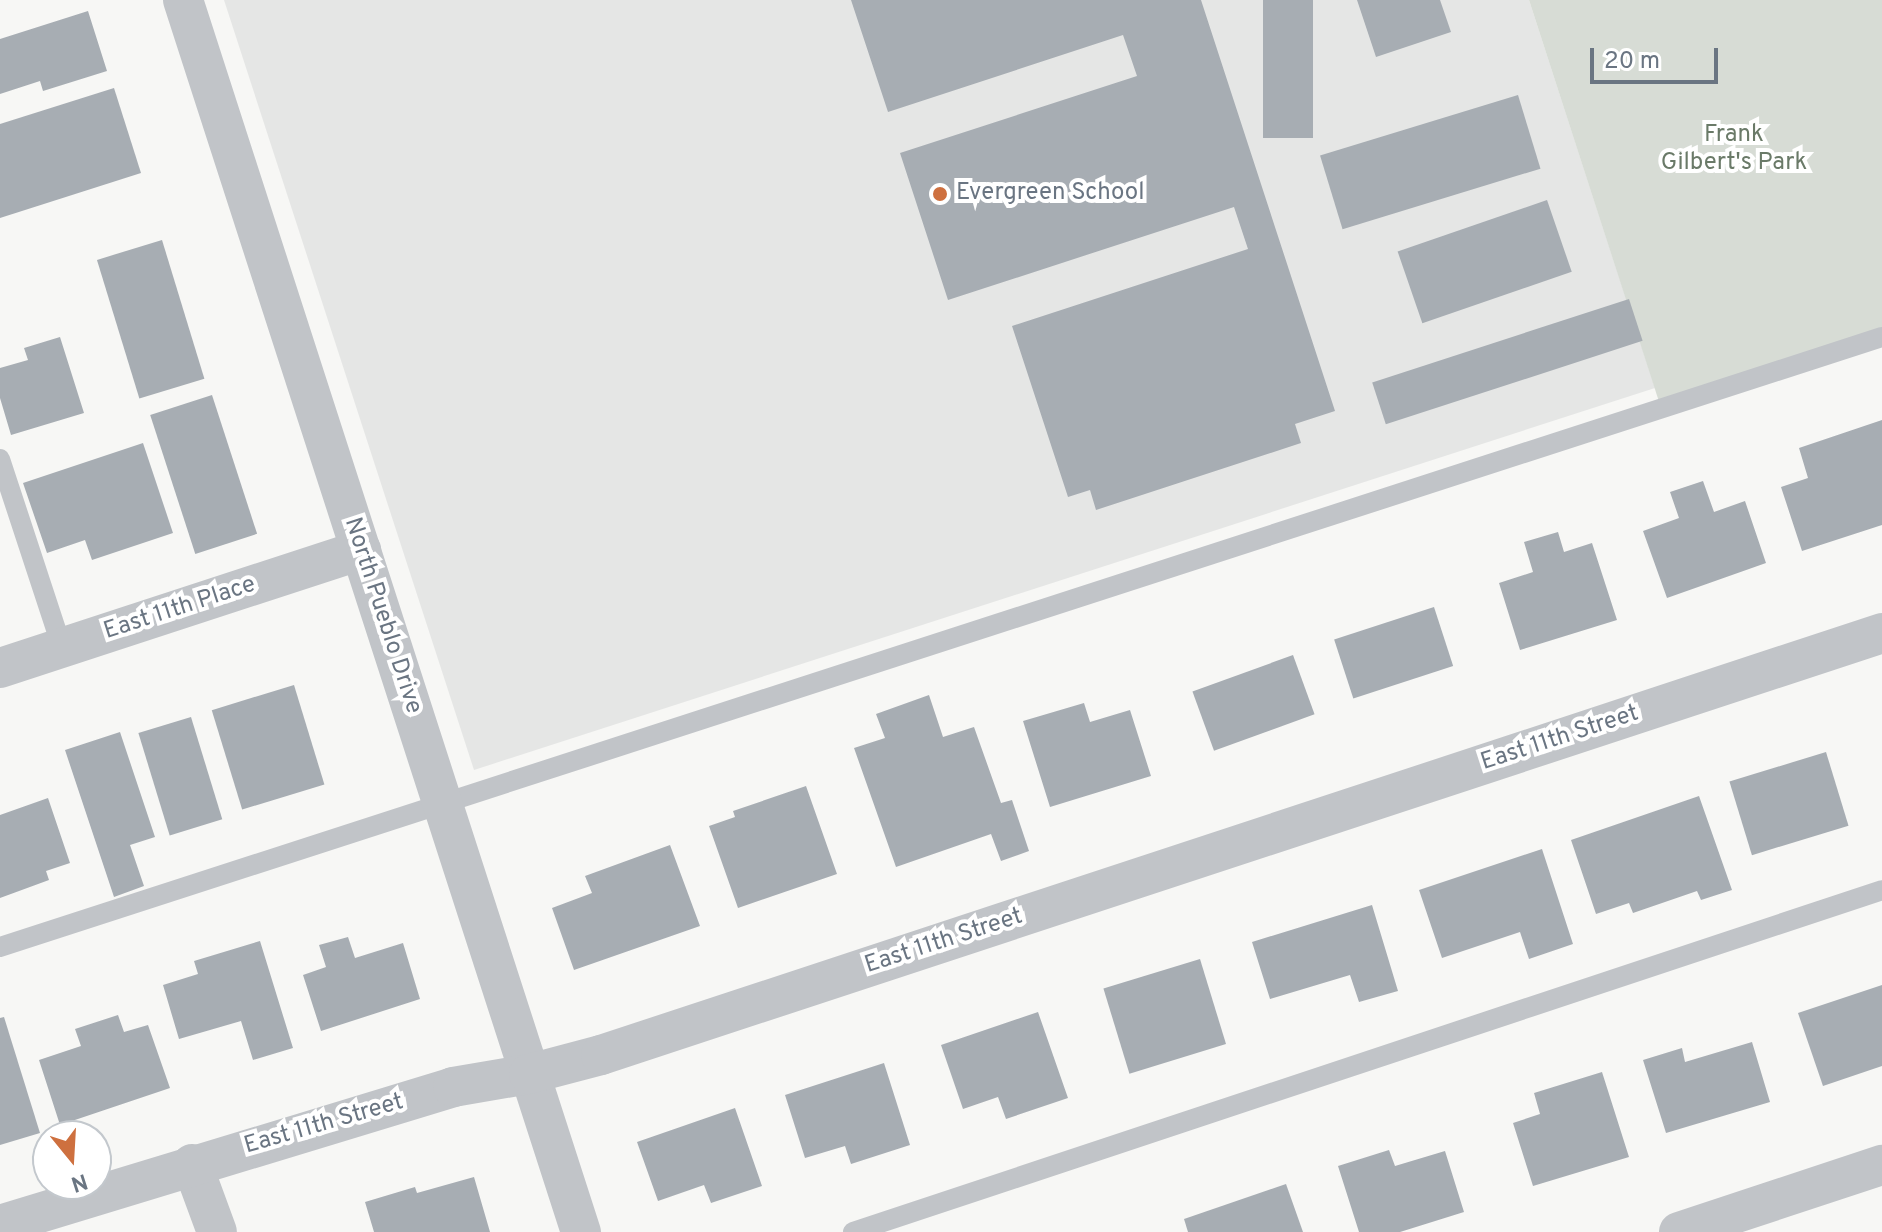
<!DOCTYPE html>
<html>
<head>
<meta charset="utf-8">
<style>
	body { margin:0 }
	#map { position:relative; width:1882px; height:1232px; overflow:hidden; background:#f7f7f5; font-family:Overpass,sans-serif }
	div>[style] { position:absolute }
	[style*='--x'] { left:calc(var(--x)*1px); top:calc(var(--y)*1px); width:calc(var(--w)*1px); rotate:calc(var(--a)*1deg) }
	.built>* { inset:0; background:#e5e6e5 }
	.green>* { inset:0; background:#d7dcd5 }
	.building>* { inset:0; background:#a7adb3; transform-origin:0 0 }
	.service>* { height:20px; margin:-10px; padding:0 10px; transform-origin:10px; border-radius:10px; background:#c1c4c8 }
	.minor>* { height:40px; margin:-20px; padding:0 20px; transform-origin:20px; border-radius:20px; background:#c1c4c8 }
	.dots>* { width:22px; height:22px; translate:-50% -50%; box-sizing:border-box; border:4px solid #fff; border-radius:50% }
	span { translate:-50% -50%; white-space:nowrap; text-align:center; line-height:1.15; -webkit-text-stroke:8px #fff; paint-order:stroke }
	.park-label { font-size:24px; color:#6a7a68 }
	.poi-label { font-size:24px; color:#6a7582 }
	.left { translate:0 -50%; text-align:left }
	.street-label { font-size:24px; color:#6a7582 }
	.north { position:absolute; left:32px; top:1120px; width:80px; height:80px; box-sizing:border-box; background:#fff; border:2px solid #c3c8cd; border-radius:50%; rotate:162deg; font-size:22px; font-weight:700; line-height:32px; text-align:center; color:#6a7582 }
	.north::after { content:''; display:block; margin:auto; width:28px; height:36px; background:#ce703f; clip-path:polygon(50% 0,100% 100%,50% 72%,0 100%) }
	.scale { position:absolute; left:1590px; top:48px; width:128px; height:36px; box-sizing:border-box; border:4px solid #6a7582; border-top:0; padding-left:10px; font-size:24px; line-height:28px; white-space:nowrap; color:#6a7582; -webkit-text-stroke:6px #fff; paint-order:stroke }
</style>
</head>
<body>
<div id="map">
	<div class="built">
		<i style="clip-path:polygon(224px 0,1529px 0,1655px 388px,474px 770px)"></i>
	</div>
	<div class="green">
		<i style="clip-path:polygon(1529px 0,1882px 0,1882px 342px,1663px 414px)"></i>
	</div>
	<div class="building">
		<i style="clip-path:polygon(851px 0,1201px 0,1335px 411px,1295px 424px,1301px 443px,1096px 510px,1090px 490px,1068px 497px,1012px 326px,1248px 249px,1234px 207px,948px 300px,900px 153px,1137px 76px,1123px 35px,888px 112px)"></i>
		<i style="left:1263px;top:0;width:50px;height:138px"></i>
		<i style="clip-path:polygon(1357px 0,1440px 0,1451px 32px,1376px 57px)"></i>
		<i style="clip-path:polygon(88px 11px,107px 71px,43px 91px,40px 81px,0 94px,0 39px)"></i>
		<i style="clip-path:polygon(114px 88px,141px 173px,0 218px,0 124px)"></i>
		<i style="left:1518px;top:95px;width:77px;height:207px;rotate:73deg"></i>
		<i style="left:1547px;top:200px;width:76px;height:158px;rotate:71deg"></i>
		<i style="left:162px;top:240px;width:145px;height:68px;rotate:73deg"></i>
		<i style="left:1629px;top:299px;width:44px;height:270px;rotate:72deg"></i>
		<i style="clip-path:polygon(60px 337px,84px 413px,11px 435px,0 398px,0 368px,28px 360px,24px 348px)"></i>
		<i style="left:212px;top:395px;width:146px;height:65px;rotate:72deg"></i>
		<i style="clip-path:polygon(1882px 420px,1882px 525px,1802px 551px,1781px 487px,1808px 478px,1799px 448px)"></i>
		<i style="clip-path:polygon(143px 443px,173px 533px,92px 560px,85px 540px,47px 553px,23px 483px)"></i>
		<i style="clip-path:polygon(1703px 481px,1714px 512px,1745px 501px,1766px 563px,1667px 598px,1643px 531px,1679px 518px,1670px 492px)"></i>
		<i style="clip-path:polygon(1558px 532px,1564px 552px,1592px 543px,1617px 620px,1520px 650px,1499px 583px,1533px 572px,1524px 542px)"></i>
		<i style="left:1434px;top:607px;width:62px;height:105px;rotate:72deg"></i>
		<i style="left:1293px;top:655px;width:63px;height:107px;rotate:70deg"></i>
		<i style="left:294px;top:685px;width:104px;height:86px;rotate:73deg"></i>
		<i style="clip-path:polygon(929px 695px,943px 737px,974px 727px,1001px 803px,1012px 800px,1029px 851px,1001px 861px,991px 834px,896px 867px,854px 748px,885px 738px,876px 714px)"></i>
		<i style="clip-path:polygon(1084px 703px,1090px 722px,1130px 710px,1151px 776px,1050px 807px,1023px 721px)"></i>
		<i style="left:191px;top:717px;width:107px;height:55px;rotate:73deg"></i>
		<i style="clip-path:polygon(120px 732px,155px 837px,130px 845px,144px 886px,114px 897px,65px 750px)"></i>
		<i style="left:1826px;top:752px;width:77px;height:101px;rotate:73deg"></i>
		<i style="clip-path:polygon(806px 786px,837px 874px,738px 908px,709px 826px,735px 817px,733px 811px)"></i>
		<i style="clip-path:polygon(1699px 796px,1732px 890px,1701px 900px,1697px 891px,1633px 913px,1629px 903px,1596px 914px,1571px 840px)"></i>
		<i style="clip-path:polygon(48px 798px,70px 863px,46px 871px,49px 880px,0 898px,0 815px)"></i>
		<i style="clip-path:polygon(670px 845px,700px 926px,574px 970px,552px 908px,592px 893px,585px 876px)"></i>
		<i style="clip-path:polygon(1542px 849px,1573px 944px,1529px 959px,1520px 932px,1442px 958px,1419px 890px)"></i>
		<i style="clip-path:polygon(1372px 905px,1398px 991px,1359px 1002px,1350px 975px,1270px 999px,1252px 942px)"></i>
		<i style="clip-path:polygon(348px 937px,355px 958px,403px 943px,420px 999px,321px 1031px,303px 975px,326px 967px,319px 945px)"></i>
		<i style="clip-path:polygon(260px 941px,293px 1048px,253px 1060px,241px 1021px,179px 1039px,163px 985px,198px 974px,194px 961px)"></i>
		<i style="left:1200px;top:959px;width:89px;height:101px;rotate:73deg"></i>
		<i style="clip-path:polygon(1882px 985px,1882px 1066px,1823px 1086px,1798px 1013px)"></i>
		<i style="clip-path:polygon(1038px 1012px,1068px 1098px,1006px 1119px,998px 1097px,963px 1109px,941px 1045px)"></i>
		<i style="clip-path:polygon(118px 1015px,124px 1032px,148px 1025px,170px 1088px,60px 1125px,39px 1060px,81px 1046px,75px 1029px)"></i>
		<i style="clip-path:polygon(4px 1017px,40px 1133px,0 1145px,0 1018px)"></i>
		<i style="clip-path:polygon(1752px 1042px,1770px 1102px,1666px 1133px,1643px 1060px,1682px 1048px,1685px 1062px)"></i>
		<i style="clip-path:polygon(884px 1063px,910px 1145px,851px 1164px,845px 1146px,805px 1158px,785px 1095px)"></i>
		<i style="clip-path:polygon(1602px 1072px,1629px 1157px,1533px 1186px,1513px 1123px,1540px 1114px,1534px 1093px)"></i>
		<i style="clip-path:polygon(735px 1108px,762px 1186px,711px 1203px,704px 1185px,658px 1201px,637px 1142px)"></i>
		<i style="clip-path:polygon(1389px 1150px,1395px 1166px,1445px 1151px,1464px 1212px,1400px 1232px,1359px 1232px,1338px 1166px)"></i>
		<i style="clip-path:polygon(474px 1177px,490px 1232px,374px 1232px,365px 1202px,415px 1187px,417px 1193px)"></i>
		<i style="clip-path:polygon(1286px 1184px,1303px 1232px,1188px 1232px,1184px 1219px)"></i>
	</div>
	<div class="service">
		<i style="--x:0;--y:459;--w:199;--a:71.8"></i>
		<i style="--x:0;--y:947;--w:1978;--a:-17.96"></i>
		<i style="--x:853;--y:1232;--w:1084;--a:-18.38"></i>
	</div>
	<div class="minor">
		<i style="--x:183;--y:0;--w:1295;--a:72.1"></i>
		<i style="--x:0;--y:668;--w:380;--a:-18.1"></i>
		<i style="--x:192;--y:1164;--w:72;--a:69.8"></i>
		<i style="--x:0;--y:1225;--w:474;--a:-16.9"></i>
		<i style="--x:453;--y:1087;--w:77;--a:-9.7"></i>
		<i style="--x:529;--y:1074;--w:74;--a:-14.8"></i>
		<i style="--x:601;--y:1055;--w:1349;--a:-18.23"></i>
		<i style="--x:1679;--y:1232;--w:214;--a:-18.3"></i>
	</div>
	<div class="dots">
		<i style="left:940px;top:194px;background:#ce703f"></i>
	</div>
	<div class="park-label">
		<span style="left:1734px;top:150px">Frank<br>Gilbert's Park</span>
	</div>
	<div class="poi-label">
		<span class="left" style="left:956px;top:194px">Evergreen School</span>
	</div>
	<div class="street-label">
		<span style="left:180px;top:609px;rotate:-18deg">East 11th Place</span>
		<span style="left:382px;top:616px;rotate:72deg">North Pueblo Drive</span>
		<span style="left:1560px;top:739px;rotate:-18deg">East 11th Street</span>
		<span style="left:944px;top:942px;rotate:-18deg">East 11th Street</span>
		<span style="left:324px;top:1125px;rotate:-16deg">East 11th Street</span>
	</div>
	<div class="north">N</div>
	<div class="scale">20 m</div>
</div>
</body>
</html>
